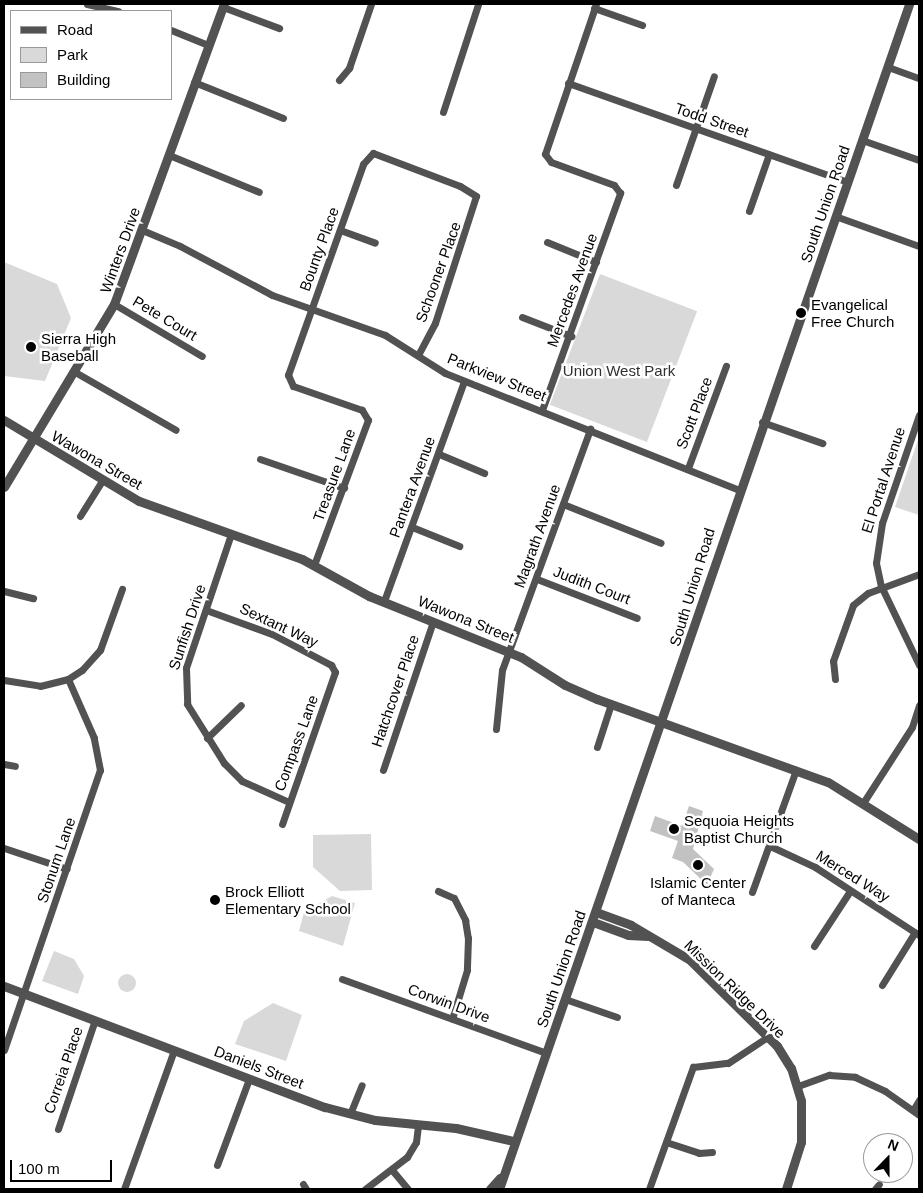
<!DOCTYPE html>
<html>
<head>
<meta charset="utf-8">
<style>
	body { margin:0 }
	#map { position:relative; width:923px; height:1193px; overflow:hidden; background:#fff; font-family:Helvetica,sans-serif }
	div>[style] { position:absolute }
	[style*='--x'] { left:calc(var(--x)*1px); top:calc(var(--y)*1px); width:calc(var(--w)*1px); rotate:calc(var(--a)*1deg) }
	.green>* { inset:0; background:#d9d9d9; transform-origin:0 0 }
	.round { border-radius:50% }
	.building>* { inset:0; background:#c2c2c2 }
	.minor>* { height:7px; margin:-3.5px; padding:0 3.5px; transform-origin:3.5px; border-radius:3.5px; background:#525252 }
	.tertiary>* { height:9px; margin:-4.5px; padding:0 4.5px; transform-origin:4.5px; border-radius:4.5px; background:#525252 }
	.dots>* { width:14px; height:14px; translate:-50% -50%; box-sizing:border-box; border:2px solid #fff; border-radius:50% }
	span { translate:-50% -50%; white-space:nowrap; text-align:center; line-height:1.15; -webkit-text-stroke:5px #fff; paint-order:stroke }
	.street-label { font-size:15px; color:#000 }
	.poi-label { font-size:15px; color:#000 }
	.left { translate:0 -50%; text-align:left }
	.park-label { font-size:15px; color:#303030 }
	.frame { position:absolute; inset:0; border:5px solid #000; pointer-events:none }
	.legend { position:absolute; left:10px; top:10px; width:162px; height:90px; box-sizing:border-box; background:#fff; border:1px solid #999; margin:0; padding:6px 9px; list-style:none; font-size:15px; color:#000 }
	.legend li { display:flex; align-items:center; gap:10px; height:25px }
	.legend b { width:25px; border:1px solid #999 }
	.north { position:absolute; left:863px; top:1133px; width:50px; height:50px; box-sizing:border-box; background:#fff; border:1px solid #999; border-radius:50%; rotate:22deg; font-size:14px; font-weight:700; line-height:20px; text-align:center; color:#000 }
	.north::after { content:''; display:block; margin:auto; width:18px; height:22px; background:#000; clip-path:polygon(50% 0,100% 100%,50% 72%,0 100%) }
	.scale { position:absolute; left:10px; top:1160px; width:102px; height:22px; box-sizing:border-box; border:2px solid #000; border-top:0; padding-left:6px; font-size:15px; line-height:18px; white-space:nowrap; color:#000; -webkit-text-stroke:4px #fff; paint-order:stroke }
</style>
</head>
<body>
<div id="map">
	<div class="green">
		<i style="clip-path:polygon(4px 262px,57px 284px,71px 318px,45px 381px,4px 376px)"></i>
		<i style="left:600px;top:274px;width:104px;height:140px;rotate:21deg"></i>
		<i style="clip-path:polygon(919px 437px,919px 515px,895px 507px)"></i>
		<i style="clip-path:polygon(371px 834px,372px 890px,340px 891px,313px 867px,313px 835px)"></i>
		<i style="clip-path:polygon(332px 896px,355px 903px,343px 946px,299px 931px,304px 912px)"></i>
		<i style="clip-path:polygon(54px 951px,74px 959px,84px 976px,78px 994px,42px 981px)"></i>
		<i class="round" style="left:118px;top:974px;width:18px;height:18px"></i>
		<i style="clip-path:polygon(273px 1003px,302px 1015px,286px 1061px,235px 1044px,244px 1021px)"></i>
	</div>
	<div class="building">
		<i style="clip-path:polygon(689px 806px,703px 811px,693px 849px,714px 869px,707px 885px,683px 862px,672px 858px,678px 841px,650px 831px,655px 816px,682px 826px)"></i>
	</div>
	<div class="minor">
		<i style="--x:87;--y:4;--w:32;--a:13"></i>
		<i style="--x:223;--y:7;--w:60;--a:20.6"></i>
		<i style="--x:594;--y:8;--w:51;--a:19.5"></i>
		<i style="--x:171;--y:30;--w:40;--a:22"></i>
		<i style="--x:888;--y:67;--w:33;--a:20"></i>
		<i style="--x:339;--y:80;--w:16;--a:-50"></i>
		<i style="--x:349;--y:68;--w:68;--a:-71"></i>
		<i style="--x:194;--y:82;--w:96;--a:22"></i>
		<i style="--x:568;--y:83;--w:296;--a:19.5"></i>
		<i style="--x:443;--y:112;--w:114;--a:-72"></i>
		<i style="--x:862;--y:140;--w:60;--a:19.3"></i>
		<i style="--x:169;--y:155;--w:97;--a:22.3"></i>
		<i style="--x:676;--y:185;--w:115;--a:-70.8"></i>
		<i style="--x:749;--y:211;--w:60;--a:-70.7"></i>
		<i style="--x:835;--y:216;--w:89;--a:19.7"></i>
		<i style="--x:142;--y:230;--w:41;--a:22.8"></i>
		<i style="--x:180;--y:246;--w:104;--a:28"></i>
		<i style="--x:272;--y:295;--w:120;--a:19.5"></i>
		<i style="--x:385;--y:335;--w:71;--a:32.3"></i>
		<i style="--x:445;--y:373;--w:316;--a:21.7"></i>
		<i style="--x:340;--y:230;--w:37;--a:20"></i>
		<i style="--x:547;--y:242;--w:53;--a:22.2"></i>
		<i style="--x:114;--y:304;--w:102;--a:30.6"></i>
		<i style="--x:522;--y:317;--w:53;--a:21.2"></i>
		<i style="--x:75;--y:372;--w:116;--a:29.9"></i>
		<i style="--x:542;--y:410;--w:231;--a:-70.2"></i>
		<i style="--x:620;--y:193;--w:10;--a:-127"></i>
		<i style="--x:614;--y:185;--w:67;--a:-159.9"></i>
		<i style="--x:551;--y:162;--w:10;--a:-127"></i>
		<i style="--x:545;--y:154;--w:158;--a:-71.2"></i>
		<i style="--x:919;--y:415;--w:114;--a:108.9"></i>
		<i style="--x:882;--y:523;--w:40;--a:98.5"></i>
		<i style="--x:876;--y:563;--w:24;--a:78"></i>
		<i style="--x:881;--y:586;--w:88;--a:64.3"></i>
		<i style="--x:762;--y:422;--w:64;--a:19.3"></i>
		<i style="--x:439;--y:454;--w:49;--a:22.9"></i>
		<i style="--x:260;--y:459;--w:89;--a:19"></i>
		<i style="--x:688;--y:468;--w:109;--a:-69.6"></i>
		<i style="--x:563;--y:504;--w:105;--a:21.7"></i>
		<i style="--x:80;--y:516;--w:40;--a:-58"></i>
		<i style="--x:412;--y:527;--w:51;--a:22"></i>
		<i style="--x:231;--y:534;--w:141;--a:108.6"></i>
		<i style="--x:186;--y:668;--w:36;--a:88"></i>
		<i style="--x:187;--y:704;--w:70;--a:57.9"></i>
		<i style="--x:224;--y:763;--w:25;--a:45"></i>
		<i style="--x:242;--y:781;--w:51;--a:24.1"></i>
		<i style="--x:314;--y:565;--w:155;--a:-69.6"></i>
		<i style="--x:368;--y:420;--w:12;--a:-121"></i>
		<i style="--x:362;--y:410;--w:73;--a:-160.8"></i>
		<i style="--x:293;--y:386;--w:12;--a:-114"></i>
		<i style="--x:288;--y:375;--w:224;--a:-70.4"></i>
		<i style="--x:363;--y:164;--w:15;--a:-48"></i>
		<i style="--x:373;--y:153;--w:93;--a:20.8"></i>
		<i style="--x:460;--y:186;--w:19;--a:32"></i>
		<i style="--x:476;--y:196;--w:133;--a:107.9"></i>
		<i style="--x:435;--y:323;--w:36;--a:118"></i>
		<i style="--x:537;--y:579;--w:107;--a:21.3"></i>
		<i style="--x:4;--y:591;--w:30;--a:14"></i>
		<i style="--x:384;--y:601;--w:234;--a:-70"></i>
		<i style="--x:206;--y:610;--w:70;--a:20"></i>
		<i style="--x:272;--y:634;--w:67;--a:27.7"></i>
		<i style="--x:331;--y:665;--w:8;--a:60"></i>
		<i style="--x:335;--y:672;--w:161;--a:109.2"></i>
		<i style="--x:835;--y:679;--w:18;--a:-96"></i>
		<i style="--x:833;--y:661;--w:59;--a:-70.3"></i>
		<i style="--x:853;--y:605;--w:19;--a:-39"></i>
		<i style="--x:868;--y:593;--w:54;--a:-20.4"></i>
		<i style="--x:4;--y:680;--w:36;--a:9"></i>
		<i style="--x:40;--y:686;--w:29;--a:-14"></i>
		<i style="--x:68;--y:679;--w:17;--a:-33"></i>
		<i style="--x:82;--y:670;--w:27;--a:-48"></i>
		<i style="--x:100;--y:650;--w:65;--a:-70.2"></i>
		<i style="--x:496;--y:729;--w:59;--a:-84.2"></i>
		<i style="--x:502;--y:670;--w:257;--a:-69.9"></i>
		<i style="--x:207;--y:738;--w:47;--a:-44.1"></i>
		<i style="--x:597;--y:747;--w:45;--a:-72"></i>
		<i style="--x:4;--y:764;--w:11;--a:10"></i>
		<i style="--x:383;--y:770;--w:157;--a:-71.4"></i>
		<i style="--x:863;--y:803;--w:90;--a:-57.2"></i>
		<i style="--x:912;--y:727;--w:23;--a:-72"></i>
		<i style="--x:770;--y:846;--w:50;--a:25"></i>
		<i style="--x:815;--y:867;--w:124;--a:33.2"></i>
		<i style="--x:4;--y:848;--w:66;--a:18.4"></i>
		<i style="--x:438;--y:891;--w:17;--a:24"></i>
		<i style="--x:454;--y:898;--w:25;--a:63"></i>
		<i style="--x:465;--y:920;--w:18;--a:81"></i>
		<i style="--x:468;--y:938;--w:32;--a:92"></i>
		<i style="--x:467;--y:970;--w:51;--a:107"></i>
		<i style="--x:752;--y:892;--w:130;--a:-70.2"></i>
		<i style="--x:814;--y:946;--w:66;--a:-56.8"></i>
		<i style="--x:342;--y:979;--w:217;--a:19.9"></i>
		<i style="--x:882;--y:985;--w:62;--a:-58.1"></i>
		<i style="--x:565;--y:999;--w:55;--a:19.1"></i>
		<i style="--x:4;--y:1050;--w:296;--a:-71.1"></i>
		<i style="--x:100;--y:770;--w:33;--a:-101"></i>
		<i style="--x:94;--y:738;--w:64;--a:-113.8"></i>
		<i style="--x:798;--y:1086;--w:33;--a:-20"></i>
		<i style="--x:829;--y:1075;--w:26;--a:4"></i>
		<i style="--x:855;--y:1077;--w:33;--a:25"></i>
		<i style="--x:885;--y:1091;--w:42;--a:35.2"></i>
		<i style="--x:913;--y:1110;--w:12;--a:-59"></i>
		<i style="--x:350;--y:1114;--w:31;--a:-68"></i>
		<i style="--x:58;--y:1129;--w:115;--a:-71.3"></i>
		<i style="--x:666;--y:1142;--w:35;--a:18"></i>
		<i style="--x:699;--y:1153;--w:13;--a:-4"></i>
		<i style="--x:217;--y:1165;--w:92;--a:-69.6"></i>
		<i style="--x:392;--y:1170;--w:25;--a:50"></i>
		<i style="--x:303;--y:1184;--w:6;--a:59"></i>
		<i style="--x:124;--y:1189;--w:148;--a:-70.2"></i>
		<i style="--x:365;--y:1189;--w:53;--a:-37.3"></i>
		<i style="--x:407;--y:1157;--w:17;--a:-59"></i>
		<i style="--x:416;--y:1142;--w:16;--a:-83"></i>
		<i style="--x:649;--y:1189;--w:130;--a:-70.2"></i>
		<i style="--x:693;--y:1067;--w:35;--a:-7"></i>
		<i style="--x:728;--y:1063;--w:49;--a:-33.4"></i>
		<i style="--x:875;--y:1189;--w:6;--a:-51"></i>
	</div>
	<div class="tertiary">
		<i style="--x:4;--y:420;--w:157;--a:31"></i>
		<i style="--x:139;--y:501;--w:173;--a:19.6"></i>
		<i style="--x:302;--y:559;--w:77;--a:28.9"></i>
		<i style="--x:369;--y:596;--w:164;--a:21.9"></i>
		<i style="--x:521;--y:657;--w:52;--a:32.5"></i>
		<i style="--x:565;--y:685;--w:35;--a:24"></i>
		<i style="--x:597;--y:699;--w:245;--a:19.8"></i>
		<i style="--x:828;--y:782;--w:107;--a:32.1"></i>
		<i style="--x:4;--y:487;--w:214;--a:-59"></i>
		<i style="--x:114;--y:304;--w:320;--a:-69.9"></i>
		<i style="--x:596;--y:912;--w:37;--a:20"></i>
		<i style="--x:631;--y:925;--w:69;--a:30.7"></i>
		<i style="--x:690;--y:960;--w:122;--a:44.7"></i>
		<i style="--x:777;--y:1046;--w:26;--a:58"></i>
		<i style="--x:791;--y:1068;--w:34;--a:73"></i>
		<i style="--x:801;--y:1101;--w:41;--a:90"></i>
		<i style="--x:801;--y:1142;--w:49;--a:107.7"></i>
		<i style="--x:593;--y:922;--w:37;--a:20"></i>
		<i style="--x:628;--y:935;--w:20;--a:3"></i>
		<i style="--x:4;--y:986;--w:343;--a:20.7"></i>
		<i style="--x:325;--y:1107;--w:52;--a:14.6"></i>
		<i style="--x:375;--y:1120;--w:81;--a:5.6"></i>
		<i style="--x:456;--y:1128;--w:58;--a:12.8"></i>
		<i style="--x:490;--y:1189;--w:15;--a:-48"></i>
		<i style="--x:499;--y:1189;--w:1254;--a:-70.91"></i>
	</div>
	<div class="dots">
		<i style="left:801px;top:313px;background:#000"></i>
		<i style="left:31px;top:347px;background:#000"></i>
		<i style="left:674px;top:829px;background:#000"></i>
		<i style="left:698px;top:865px;background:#000"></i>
		<i style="left:215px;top:900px;background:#000"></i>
	</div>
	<div class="street-label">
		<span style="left:712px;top:120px;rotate:19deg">Todd Street</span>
		<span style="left:825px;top:204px;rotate:-71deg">South Union Road</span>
		<span style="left:319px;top:249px;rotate:-70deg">Bounty Place</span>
		<span style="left:120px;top:250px;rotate:-70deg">Winters Drive</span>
		<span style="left:438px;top:272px;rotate:-70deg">Schooner Place</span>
		<span style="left:572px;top:290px;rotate:-70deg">Mercedes Avenue</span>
		<span style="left:165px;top:318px;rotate:31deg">Pete Court</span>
		<span style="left:497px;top:377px;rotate:22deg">Parkview Street</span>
		<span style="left:694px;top:413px;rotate:-69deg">Scott Place</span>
		<span style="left:97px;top:460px;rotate:30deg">Wawona Street</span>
		<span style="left:334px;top:475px;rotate:-70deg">Treasure Lane</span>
		<span style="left:883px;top:480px;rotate:-72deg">El Portal Avenue</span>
		<span style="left:412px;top:487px;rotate:-70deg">Pantera Avenue</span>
		<span style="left:537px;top:536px;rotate:-70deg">Magrath Avenue</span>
		<span style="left:592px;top:585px;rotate:21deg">Judith Court</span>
		<span style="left:692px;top:587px;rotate:-73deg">South Union Road</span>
		<span style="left:466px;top:619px;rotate:22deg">Wawona Street</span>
		<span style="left:279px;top:625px;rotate:25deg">Sextant Way</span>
		<span style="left:187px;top:627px;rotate:-72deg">Sunfish Drive</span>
		<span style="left:395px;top:691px;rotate:-71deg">Hatchcover Place</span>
		<span style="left:296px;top:743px;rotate:-70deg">Compass Lane</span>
		<span style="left:56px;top:860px;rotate:-71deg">Stonum Lane</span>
		<span style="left:853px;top:876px;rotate:32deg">Merced Way</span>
		<span style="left:561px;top:969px;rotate:-71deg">South Union Road</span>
		<span style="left:735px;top:989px;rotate:44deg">Mission Ridge Drive</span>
		<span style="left:449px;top:1003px;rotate:20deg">Corwin Drive</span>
		<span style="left:259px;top:1067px;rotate:21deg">Daniels Street</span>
		<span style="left:63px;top:1070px;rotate:-71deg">Correia Place</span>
	</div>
	<div class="poi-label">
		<span class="left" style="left:811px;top:313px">Evangelical<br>Free Church</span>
		<span class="left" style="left:41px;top:347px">Sierra High<br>Baseball</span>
		<span class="left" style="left:684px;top:829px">Sequoia Heights<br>Baptist Church</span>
		<span style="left:698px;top:891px">Islamic Center<br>of Manteca</span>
		<span class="left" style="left:225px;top:900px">Brock Elliott<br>Elementary School</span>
	</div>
	<div class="park-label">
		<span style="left:619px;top:371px">Union West Park</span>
	</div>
	<div class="frame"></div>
	<ul class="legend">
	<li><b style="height:6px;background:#525252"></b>Road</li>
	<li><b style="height:14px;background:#d9d9d9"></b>Park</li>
	<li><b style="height:14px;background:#c2c2c2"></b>Building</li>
	</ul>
	<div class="north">N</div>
	<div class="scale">100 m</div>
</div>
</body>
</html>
